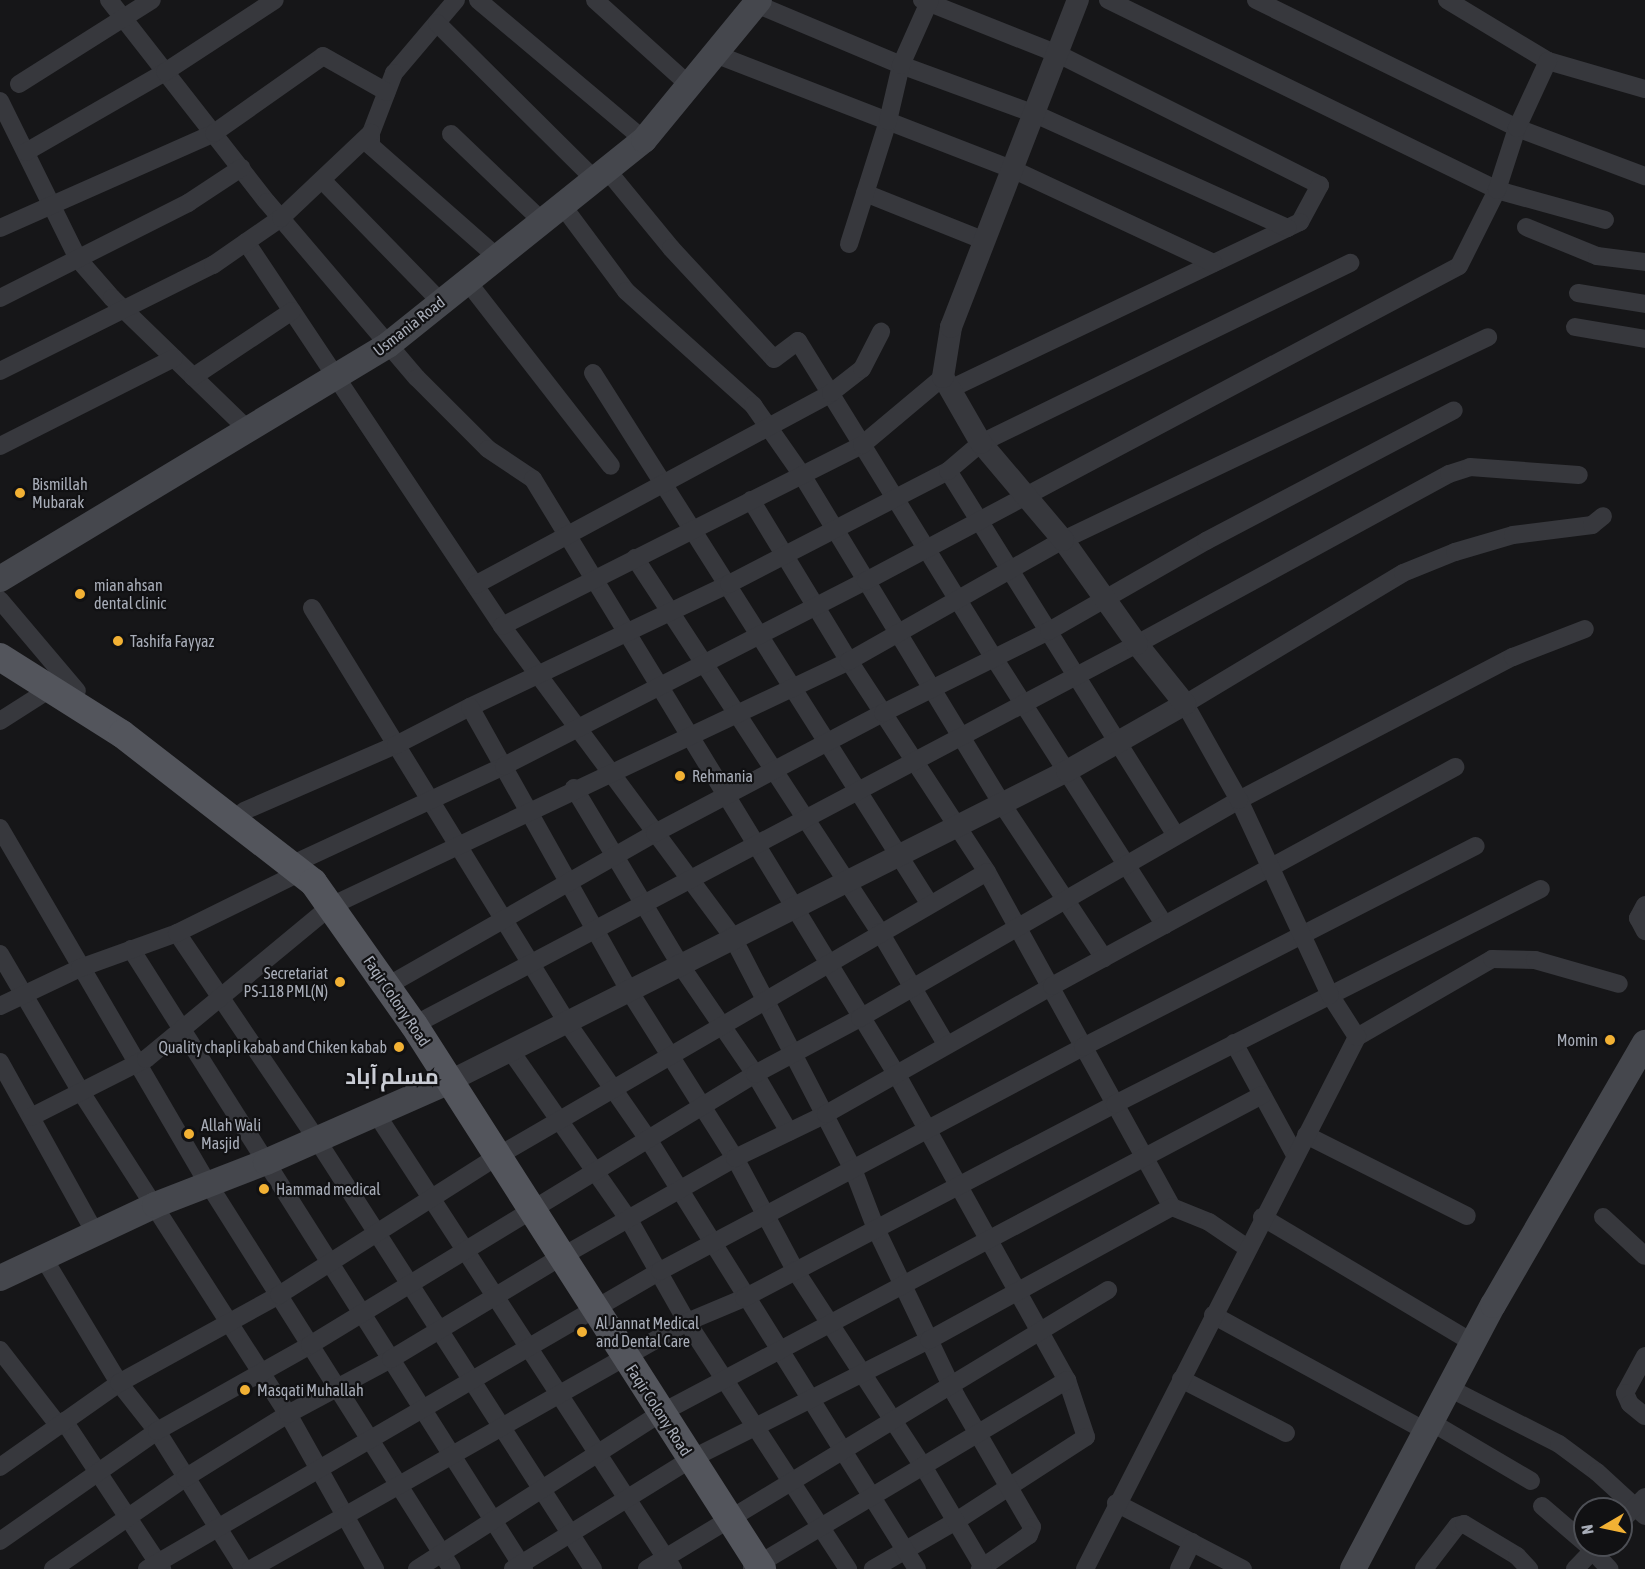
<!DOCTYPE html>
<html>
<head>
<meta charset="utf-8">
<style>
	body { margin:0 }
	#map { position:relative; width:1645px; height:1569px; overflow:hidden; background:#161618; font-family:"Asap Condensed",Cairo,sans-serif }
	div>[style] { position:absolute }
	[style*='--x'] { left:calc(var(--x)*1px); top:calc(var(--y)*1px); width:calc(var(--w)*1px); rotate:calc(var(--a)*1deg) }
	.minor>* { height:18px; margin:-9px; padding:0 9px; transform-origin:9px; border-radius:9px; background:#37383d }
	.tertiary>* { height:22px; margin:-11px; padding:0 11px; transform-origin:11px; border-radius:11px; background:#37383d }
	.secondary>* { height:26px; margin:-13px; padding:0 13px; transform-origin:13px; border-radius:13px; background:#45474d }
	.primary>* { height:28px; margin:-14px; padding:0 14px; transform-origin:14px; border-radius:14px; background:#53555c }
	.dots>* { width:16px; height:16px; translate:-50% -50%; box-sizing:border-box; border:3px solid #111113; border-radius:50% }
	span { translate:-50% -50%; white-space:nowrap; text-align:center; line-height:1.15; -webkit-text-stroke:4.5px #111113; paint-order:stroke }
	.street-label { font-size:16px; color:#a8adb8 }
	.poi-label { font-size:16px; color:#a8adb8 }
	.left { translate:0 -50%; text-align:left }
	.right { translate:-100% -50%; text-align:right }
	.district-label { font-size:22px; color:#c9ccd4; font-weight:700 }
	.north { position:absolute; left:1573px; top:1497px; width:60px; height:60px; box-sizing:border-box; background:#111113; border:2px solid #4d4f55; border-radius:50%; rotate:261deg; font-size:16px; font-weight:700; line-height:24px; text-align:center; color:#a8adb8 }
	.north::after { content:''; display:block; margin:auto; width:21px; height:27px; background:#f2b134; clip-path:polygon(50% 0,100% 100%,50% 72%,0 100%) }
</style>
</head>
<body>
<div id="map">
	<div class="minor">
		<i style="--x:109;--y:0;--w:256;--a:52"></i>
		<i style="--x:267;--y:202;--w:231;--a:49.6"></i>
		<i style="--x:417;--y:378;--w:100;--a:45"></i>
		<i style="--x:488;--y:449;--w:54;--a:33.7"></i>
		<i style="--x:533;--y:479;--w:698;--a:58.59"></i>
		<i style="--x:897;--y:1075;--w:349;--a:60.9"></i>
		<i style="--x:1067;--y:1380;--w:60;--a:71.6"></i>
		<i style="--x:1086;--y:1437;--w:155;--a:147.1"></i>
		<i style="--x:956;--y:1521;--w:96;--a:150"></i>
		<i style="--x:456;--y:0;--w:96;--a:130.3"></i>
		<i style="--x:394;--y:73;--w:64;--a:111"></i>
		<i style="--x:371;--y:133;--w:13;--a:90"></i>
		<i style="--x:371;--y:146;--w:168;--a:41.4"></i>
		<i style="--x:478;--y:0;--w:217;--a:40.1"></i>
		<i style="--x:595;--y:0;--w:127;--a:42.1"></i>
		<i style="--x:922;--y:0;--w:146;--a:21.7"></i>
		<i style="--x:1058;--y:54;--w:293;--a:26.6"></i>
		<i style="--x:1320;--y:185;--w:42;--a:118.4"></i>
		<i style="--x:1300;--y:222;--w:388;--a:154.5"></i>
		<i style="--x:1108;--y:0;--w:433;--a:26"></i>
		<i style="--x:1497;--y:190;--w:112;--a:15.5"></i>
		<i style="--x:1256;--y:0;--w:291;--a:26.1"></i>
		<i style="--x:1517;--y:128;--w:137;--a:20.6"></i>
		<i style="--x:1447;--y:0;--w:118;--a:31.1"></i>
		<i style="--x:1548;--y:61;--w:101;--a:16.1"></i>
		<i style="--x:756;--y:4;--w:157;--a:22.8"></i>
		<i style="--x:901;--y:65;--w:143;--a:20.1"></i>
		<i style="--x:1035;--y:114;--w:277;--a:24.3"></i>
		<i style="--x:437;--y:23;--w:221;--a:44.8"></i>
		<i style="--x:715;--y:54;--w:321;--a:21.2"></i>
		<i style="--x:1014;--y:170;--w:220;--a:25"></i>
		<i style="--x:19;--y:84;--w:157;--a:-32.3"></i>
		<i style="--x:0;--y:101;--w:176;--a:63.7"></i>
		<i style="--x:78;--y:259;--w:52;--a:48.9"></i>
		<i style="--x:112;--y:298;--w:190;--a:44.1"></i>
		<i style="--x:451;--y:134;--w:126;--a:43.7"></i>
		<i style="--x:26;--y:152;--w:160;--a:-29.9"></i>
		<i style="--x:165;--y:72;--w:131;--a:-33.2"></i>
		<i style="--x:607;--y:170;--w:101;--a:50.6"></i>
		<i style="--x:671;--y:248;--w:151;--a:47.1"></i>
		<i style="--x:774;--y:359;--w:30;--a:-37"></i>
		<i style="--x:798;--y:341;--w:373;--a:58.3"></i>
		<i style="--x:994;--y:658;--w:317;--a:57.4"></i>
		<i style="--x:322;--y:180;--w:170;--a:45.7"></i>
		<i style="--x:865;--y:193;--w:129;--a:21.8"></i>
		<i style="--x:562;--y:205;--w:107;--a:53.3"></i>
		<i style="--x:626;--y:291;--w:171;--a:41.9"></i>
		<i style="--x:753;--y:405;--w:85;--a:55"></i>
		<i style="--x:802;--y:475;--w:385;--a:58.7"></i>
		<i style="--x:1002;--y:804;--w:185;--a:56.5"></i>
		<i style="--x:1526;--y:227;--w:77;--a:22.2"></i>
		<i style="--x:1597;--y:256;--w:48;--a:7.1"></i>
		<i style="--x:0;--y:228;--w:234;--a:-23.9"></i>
		<i style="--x:214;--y:133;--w:133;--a:-35.2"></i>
		<i style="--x:323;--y:56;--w:73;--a:29.4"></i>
		<i style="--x:246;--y:242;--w:462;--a:56.3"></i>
		<i style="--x:502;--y:626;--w:386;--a:53.4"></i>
		<i style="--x:732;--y:936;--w:263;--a:62.6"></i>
		<i style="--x:853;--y:1169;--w:64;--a:69"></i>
		<i style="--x:876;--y:1229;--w:185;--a:64.4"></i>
		<i style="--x:956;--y:1396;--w:151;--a:59.9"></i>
		<i style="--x:1032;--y:1527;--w:9;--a:111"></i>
		<i style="--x:1029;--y:1535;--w:60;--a:145.2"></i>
		<i style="--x:849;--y:244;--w:129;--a:-72.4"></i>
		<i style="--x:888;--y:121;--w:57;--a:-76.9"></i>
		<i style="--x:901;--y:65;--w:71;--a:-66"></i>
		<i style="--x:467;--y:281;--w:234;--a:52.1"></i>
		<i style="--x:1578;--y:293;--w:68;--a:9.3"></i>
		<i style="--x:0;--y:298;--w:211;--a:-26.8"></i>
		<i style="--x:188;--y:203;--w:64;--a:-33.4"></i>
		<i style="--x:1575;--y:327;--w:71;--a:9.7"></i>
		<i style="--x:0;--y:371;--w:238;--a:-26.5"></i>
		<i style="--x:213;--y:265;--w:83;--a:-34.7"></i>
		<i style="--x:281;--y:218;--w:124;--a:-43.4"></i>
		<i style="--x:593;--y:373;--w:628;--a:57.63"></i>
		<i style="--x:193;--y:377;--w:119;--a:-33.7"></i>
		<i style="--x:0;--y:446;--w:195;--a:-26.8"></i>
		<i style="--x:751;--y:500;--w:188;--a:58.7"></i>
		<i style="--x:849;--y:661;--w:252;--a:56.8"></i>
		<i style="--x:987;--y:872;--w:383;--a:61.1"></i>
		<i style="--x:1172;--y:1207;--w:40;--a:22"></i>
		<i style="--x:1209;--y:1222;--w:45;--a:34"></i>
		<i style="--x:635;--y:558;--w:447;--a:56.8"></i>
		<i style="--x:880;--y:932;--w:130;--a:59.5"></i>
		<i style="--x:475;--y:585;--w:404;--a:-28.3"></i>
		<i style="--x:831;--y:393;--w:39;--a:-38"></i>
		<i style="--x:862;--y:369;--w:42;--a:-62.8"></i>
		<i style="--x:0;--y:600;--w:119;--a:49.8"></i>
		<i style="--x:312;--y:608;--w:485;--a:58.4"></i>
		<i style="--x:566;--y:1021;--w:144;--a:55.2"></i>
		<i style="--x:648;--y:1139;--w:507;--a:57.97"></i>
		<i style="--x:502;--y:626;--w:403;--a:-26.7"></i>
		<i style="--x:862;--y:445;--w:106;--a:-40"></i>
		<i style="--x:470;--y:707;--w:287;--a:-25.4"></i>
		<i style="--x:729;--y:584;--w:246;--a:-27.3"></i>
		<i style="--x:0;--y:721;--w:59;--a:-32.6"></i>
		<i style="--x:574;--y:788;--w:204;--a:59"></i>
		<i style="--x:679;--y:963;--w:135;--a:55.6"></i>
		<i style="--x:755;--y:1074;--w:67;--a:59.6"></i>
		<i style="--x:244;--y:811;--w:166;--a:-23.5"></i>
		<i style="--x:396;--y:745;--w:83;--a:-27.2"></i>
		<i style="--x:470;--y:707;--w:323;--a:60.7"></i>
		<i style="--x:628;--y:989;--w:200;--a:57.7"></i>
		<i style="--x:735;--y:1158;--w:127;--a:61.8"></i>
		<i style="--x:795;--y:1270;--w:234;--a:56.9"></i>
		<i style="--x:923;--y:1466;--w:117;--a:59.3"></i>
		<i style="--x:0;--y:828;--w:414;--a:59.7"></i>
		<i style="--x:209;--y:1185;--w:454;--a:57.7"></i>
		<i style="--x:1175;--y:834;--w:428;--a:-122"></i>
		<i style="--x:948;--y:471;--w:43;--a:-40.3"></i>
		<i style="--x:981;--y:443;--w:411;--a:-26"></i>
		<i style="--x:293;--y:864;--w:233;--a:-24.9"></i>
		<i style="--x:504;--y:766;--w:407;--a:-27.1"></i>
		<i style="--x:866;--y:581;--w:671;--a:-27.98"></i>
		<i style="--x:1459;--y:266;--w:85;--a:-63.4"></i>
		<i style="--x:1497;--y:190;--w:65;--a:-72.1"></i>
		<i style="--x:1517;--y:128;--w:74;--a:-65.2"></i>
		<i style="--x:1645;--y:905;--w:15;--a:118"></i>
		<i style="--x:1638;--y:918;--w:15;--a:62"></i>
		<i style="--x:177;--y:933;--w:250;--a:55.9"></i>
		<i style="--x:317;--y:1140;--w:510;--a:57.24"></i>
		<i style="--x:131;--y:949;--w:734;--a:57.63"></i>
		<i style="--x:0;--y:954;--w:160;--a:59.6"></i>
		<i style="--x:81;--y:1092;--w:383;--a:57.3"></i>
		<i style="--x:288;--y:1414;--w:178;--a:60.7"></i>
		<i style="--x:387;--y:986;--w:309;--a:-29.7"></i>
		<i style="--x:655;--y:833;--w:258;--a:-27.8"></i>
		<i style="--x:883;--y:713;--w:185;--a:-26.3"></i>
		<i style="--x:1049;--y:631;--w:181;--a:-29.8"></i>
		<i style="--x:1206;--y:541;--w:280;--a:-27.8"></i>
		<i style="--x:0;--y:1006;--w:89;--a:-25.4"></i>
		<i style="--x:80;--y:968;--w:103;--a:-19.8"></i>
		<i style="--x:177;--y:933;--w:140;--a:-26.2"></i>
		<i style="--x:414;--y:1025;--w:817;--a:-27.79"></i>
		<i style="--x:1137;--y:644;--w:355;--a:-28.6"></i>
		<i style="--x:1449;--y:474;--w:22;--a:-18"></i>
		<i style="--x:1470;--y:467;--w:109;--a:4.2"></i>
		<i style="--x:1357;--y:1037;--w:156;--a:-30"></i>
		<i style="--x:1492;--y:959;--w:43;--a:1.3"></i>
		<i style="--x:1535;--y:960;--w:87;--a:15.9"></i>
		<i style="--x:1234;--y:1043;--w:128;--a:61.4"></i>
		<i style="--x:510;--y:1050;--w:208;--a:55"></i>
		<i style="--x:629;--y:1220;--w:117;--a:60.4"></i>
		<i style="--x:687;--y:1322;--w:295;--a:56.9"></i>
		<i style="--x:0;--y:1062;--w:196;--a:60.9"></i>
		<i style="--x:377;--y:1115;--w:542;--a:56.9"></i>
		<i style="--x:31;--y:1117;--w:129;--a:-26.8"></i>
		<i style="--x:146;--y:1059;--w:240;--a:-39.6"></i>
		<i style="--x:331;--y:906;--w:573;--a:-25.31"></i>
		<i style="--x:849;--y:661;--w:246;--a:-29.5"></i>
		<i style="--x:1063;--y:540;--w:471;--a:-25.5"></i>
		<i style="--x:1306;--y:1135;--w:180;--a:26.7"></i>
		<i style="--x:1262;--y:1217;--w:246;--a:30.8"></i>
		<i style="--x:1603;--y:1217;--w:57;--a:42.9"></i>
		<i style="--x:43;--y:1257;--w:147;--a:58.9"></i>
		<i style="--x:119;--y:1383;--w:61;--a:51.6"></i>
		<i style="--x:157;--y:1431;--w:163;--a:57.8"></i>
		<i style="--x:1213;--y:1315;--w:243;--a:28.6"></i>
		<i style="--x:0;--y:1350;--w:96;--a:52.2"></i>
		<i style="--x:1645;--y:1356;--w:42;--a:118.4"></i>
		<i style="--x:1625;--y:1393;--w:12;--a:66"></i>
		<i style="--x:1630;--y:1404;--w:19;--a:39"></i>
		<i style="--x:1181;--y:1379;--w:118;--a:27.2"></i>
		<i style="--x:1449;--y:1388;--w:123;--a:27"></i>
		<i style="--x:1559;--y:1444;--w:47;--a:36.4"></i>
		<i style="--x:1597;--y:1472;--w:65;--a:42.5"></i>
		<i style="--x:64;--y:1421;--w:178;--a:56.5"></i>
		<i style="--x:1431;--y:1422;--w:116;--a:30.5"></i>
		<i style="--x:0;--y:1467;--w:146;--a:-35.2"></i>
		<i style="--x:119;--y:1383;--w:183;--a:-28.8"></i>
		<i style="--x:279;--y:1295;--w:259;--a:-32.4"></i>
		<i style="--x:498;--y:1156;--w:565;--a:-30.15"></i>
		<i style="--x:1116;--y:1503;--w:143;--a:27.5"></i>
		<i style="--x:1542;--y:1506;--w:57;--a:40.7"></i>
		<i style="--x:1621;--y:1521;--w:34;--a:-45"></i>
		<i style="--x:0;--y:1541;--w:192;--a:-35"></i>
		<i style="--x:157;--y:1431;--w:176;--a:-29.3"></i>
		<i style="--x:310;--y:1345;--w:521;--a:-31.34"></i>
		<i style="--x:755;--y:1074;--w:119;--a:-28.1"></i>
		<i style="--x:860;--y:1018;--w:437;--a:-29.9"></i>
		<i style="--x:1239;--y:800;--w:309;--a:-27.6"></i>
		<i style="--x:1513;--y:657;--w:77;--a:-21.3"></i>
		<i style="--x:1587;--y:1545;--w:33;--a:47"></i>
		<i style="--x:752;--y:1568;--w:367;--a:-30.8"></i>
		<i style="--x:53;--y:1569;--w:160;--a:-34.6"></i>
		<i style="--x:185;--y:1478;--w:121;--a:-31.9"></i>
		<i style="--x:288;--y:1414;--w:117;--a:-28.1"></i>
		<i style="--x:391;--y:1359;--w:198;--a:-31"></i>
		<i style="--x:561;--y:1257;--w:200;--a:-29.6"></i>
		<i style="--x:735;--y:1158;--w:101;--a:-25.8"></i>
		<i style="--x:826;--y:1114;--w:260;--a:-29.5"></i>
		<i style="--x:1052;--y:986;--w:459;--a:-28.5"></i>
		<i style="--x:147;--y:1569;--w:593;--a:-30.15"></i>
		<i style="--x:660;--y:1271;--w:479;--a:-27.9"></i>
		<i style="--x:1083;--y:1047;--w:441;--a:-27.1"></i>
		<i style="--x:251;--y:1569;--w:501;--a:-29.53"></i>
		<i style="--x:687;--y:1322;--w:62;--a:-22.8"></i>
		<i style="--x:744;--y:1298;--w:419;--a:-27.6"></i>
		<i style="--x:1115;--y:1104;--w:477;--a:-26.8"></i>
		<i style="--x:417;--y:1569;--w:290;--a:-32.6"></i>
		<i style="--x:661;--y:1413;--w:680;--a:-27.88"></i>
		<i style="--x:513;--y:1569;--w:209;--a:-31.7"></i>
		<i style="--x:691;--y:1459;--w:266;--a:-26.6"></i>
		<i style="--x:929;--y:1340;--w:277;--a:-28.7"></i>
		<i style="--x:647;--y:1569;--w:539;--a:-31.18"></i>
		<i style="--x:1085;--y:1569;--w:598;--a:-62.92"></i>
		<i style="--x:1357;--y:1037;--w:50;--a:-122.7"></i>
		<i style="--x:1330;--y:995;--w:215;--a:-115"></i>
		<i style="--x:1239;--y:800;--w:110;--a:-119.4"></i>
		<i style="--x:1185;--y:704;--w:254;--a:-31"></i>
		<i style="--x:1403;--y:573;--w:56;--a:-22"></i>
		<i style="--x:1455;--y:552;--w:60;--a:-16.3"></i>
		<i style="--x:1513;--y:535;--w:80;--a:-7.2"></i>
		<i style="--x:1592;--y:525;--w:14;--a:-39"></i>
		<i style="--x:1179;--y:1569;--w:30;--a:-64"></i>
		<i style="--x:1424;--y:1569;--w:54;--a:-52.5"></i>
		<i style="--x:1457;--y:1526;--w:7;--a:-16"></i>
		<i style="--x:1464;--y:1524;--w:62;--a:31.1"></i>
		<i style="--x:1517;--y:1556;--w:18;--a:47"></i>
		<i style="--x:1575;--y:1569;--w:33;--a:-46"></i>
	</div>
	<div class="tertiary">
		<i style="--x:450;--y:1081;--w:690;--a:-26.68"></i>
		<i style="--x:1067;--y:771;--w:136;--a:-29.6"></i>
		<i style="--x:1185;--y:704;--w:77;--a:-128.7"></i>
		<i style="--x:1137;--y:644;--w:128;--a:-125.4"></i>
		<i style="--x:1063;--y:540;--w:127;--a:-130.2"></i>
		<i style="--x:981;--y:443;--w:76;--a:-119.9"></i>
		<i style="--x:943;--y:377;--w:51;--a:-80.9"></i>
		<i style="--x:951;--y:327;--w:351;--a:-68.8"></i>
	</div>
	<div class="secondary">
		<i style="--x:0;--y:579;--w:453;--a:-31.1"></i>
		<i style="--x:388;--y:345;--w:328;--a:-38.7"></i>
		<i style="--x:644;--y:140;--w:181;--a:-50.6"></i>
		<i style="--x:0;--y:1278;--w:171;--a:-25.2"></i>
		<i style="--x:155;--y:1205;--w:119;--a:-21.2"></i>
		<i style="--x:266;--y:1162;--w:201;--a:-23.8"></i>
		<i style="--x:1353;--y:1569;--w:299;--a:-62.1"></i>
		<i style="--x:1493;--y:1305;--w:303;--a:-59.9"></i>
	</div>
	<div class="primary">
		<i style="--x:0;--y:657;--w:144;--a:32.3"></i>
		<i style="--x:122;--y:734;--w:242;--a:37.8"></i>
		<i style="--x:313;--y:882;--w:175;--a:54.8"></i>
		<i style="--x:414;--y:1025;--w:646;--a:57.39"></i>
	</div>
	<div class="dots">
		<i style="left:20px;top:493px;background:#f2b134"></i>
		<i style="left:80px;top:594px;background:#f2b134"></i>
		<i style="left:118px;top:641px;background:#f2b134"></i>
		<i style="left:680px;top:776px;background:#f2b134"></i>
		<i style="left:340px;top:982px;background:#f2b134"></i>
		<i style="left:1610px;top:1040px;background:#f2b134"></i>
		<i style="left:399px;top:1047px;background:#f2b134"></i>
		<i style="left:189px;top:1134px;background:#f2b134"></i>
		<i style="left:264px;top:1189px;background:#f2b134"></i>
		<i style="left:582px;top:1332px;background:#f2b134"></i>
		<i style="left:245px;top:1390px;background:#f2b134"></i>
	</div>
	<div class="street-label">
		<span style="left:409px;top:326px;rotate:-38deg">Usmania Road</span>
		<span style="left:397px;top:1001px;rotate:56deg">Faqir Colony Road</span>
		<span style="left:659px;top:1410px;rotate:57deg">Faqir Colony Road</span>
	</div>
	<div class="poi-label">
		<span class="left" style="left:32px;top:493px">Bismillah<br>Mubarak</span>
		<span class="left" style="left:94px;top:594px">mian ahsan<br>dental clinic</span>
		<span class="left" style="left:130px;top:641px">Tashifa Fayyaz</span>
		<span class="left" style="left:692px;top:776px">Rehmania</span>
		<span class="right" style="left:328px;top:982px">Secretariat<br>PS-118 PML(N)</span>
		<span class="right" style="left:1598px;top:1040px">Momin</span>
		<span class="right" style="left:387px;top:1047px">Quality chapli kabab and Chiken kabab</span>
		<span class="left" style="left:201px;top:1134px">Allah Wali<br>Masjid</span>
		<span class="left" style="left:276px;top:1189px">Hammad medical</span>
		<span class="left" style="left:596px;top:1332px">Al Jannat Medical<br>and Dental Care</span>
		<span class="left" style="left:257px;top:1390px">Masqati Muhallah</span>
	</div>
	<div class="district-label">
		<span style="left:392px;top:1077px">مسلم آباد</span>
	</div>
	<div class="north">N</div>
</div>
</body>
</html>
